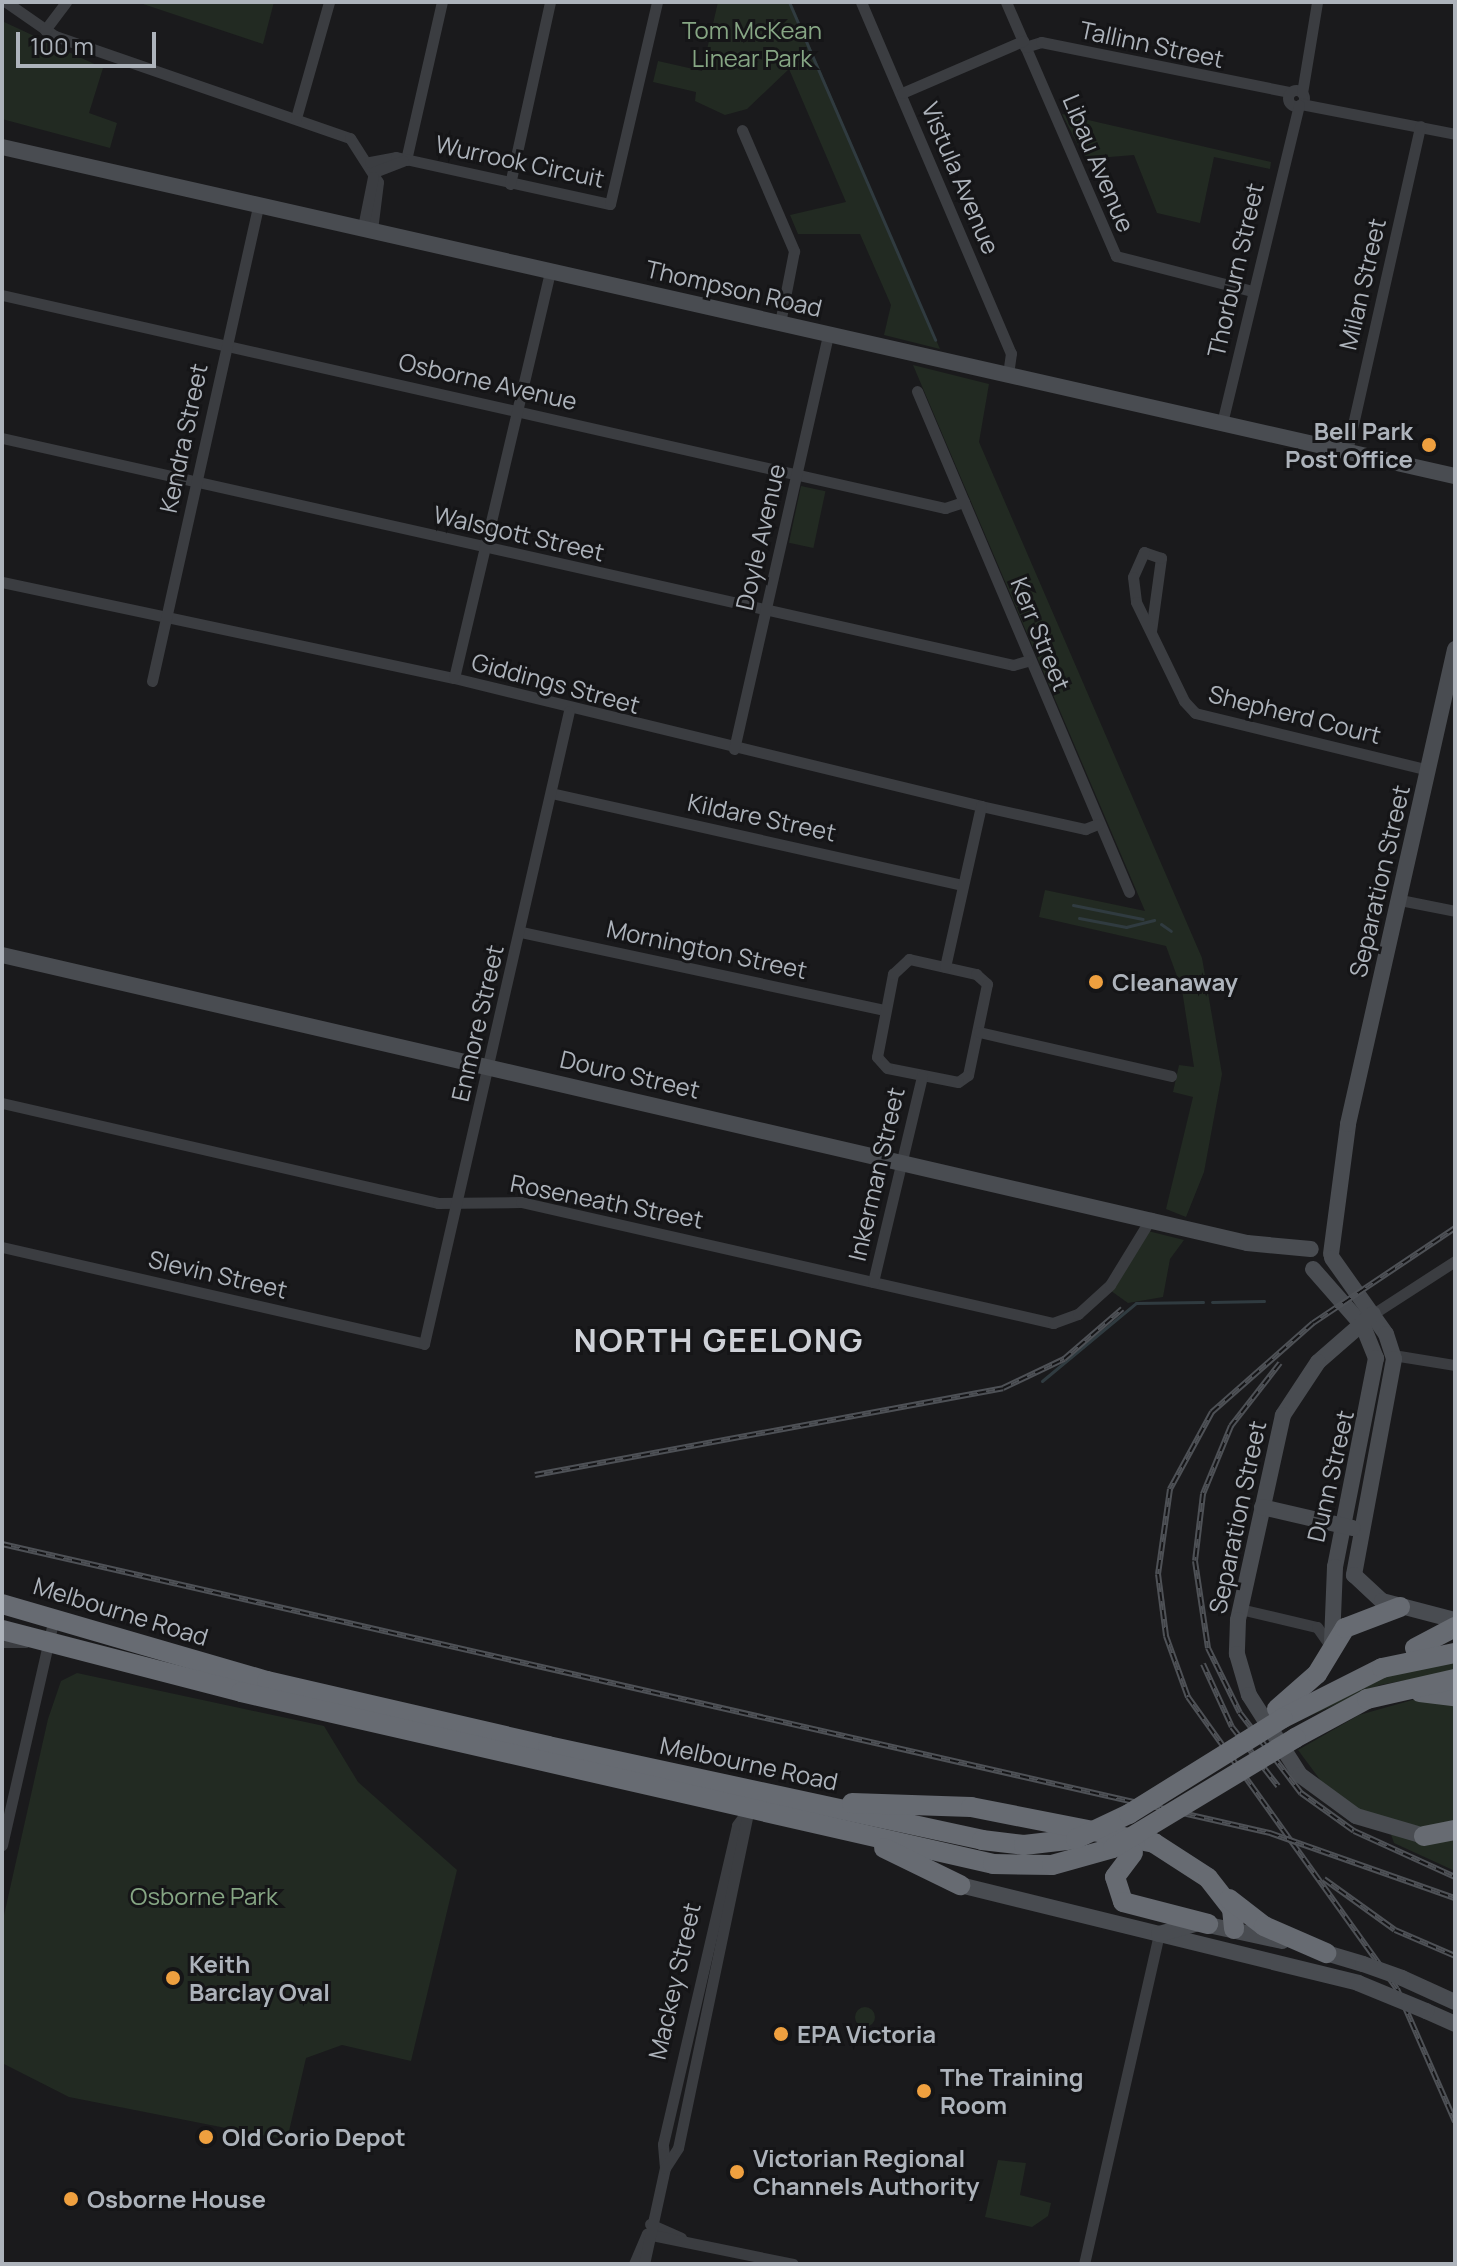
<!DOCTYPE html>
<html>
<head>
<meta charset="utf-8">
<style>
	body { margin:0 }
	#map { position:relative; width:1457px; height:2266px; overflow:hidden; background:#1a1a1c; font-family:Manrope,sans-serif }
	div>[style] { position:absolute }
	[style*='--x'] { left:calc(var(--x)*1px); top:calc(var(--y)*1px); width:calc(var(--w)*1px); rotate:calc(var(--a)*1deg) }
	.green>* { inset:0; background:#222a22; transform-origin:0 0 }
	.round { border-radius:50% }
	.stream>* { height:3px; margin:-1.5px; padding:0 1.5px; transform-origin:1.5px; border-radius:1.5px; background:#303b40 }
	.street>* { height:11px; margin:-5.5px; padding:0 5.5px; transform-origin:5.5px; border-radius:5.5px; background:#3b3d41 }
	.street>.ring { margin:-5.5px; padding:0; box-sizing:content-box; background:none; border:11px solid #3b3d41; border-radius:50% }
	.secondary>* { height:16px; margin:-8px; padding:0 8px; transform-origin:8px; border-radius:8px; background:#494c51 }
	.highway>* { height:20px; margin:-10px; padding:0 10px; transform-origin:10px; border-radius:10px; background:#676b72 }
	.rail>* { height:6px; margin-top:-3px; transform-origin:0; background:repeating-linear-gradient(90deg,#151517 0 9px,#4e5156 0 18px); box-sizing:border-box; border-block:2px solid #4e5156 }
	.secondary-bridge>* { height:16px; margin:-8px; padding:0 8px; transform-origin:8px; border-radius:8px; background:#494c51 }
	.highway-bridge>* { height:20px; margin:-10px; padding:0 10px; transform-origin:10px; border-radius:10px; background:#676b72 }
	.dots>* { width:22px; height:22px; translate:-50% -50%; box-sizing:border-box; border:4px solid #151517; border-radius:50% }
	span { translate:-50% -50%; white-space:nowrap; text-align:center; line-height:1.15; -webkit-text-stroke:6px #151517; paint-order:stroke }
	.park-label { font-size:24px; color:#86a684 }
	.street-label { font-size:24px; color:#adb3bb }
	.poi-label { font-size:24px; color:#adb3bb; font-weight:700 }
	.right { translate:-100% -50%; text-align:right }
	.left { translate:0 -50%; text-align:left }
	.district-label { font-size:32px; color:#ced1d7; font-weight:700; letter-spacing:2px }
	.frame { position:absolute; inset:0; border:4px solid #adb3bb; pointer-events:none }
	.scale { position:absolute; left:16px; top:32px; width:140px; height:36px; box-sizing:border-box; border:4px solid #adb3bb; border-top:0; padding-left:10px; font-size:24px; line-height:28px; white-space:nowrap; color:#adb3bb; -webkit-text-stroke:6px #151517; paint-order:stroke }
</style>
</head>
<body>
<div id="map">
	<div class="green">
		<i style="clip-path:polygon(137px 2px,274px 2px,263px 44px)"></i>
		<i style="clip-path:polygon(718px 2px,791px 2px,940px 349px,884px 335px,891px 305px,860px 234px,798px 234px,790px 215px,846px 202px,789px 69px,747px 109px,725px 115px,695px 101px,696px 92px,653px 82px,658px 61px,702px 71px)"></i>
		<i style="clip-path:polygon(2px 21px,103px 68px,89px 113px,117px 123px,110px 148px,2px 119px)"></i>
		<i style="clip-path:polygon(1062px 114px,1271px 162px,1270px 169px,1214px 157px,1200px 223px,1157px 213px,1134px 155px,1085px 159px)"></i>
		<i style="clip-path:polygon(913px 365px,989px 384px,979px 442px,1202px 958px,1222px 1074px,1204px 1172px,1186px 1217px,1166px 1209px,1193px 1097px,1173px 1092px,1179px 1065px,1194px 1067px,1182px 990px,1166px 946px,1039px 917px,1045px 890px,1145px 911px)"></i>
		<i style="left:801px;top:486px;width:25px;height:58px;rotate:12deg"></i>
		<i style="clip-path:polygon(1144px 1230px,1184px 1240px,1170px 1259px,1163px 1297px,1128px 1303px,1107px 1288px)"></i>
		<i style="clip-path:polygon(1455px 1660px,1455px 1671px,1380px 1685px,1287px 1726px,1369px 1681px)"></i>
		<i style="clip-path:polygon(77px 1673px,324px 1726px,358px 1782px,457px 1870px,411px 2061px,342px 2045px,306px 2058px,287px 2140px,69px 2097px,2px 2063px,2px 1924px,48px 1719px,61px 1681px)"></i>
		<i style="clip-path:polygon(1455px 1688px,1455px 1871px,1394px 1843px,1388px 1826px,1330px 1793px,1298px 1750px,1359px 1715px)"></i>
		<i class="round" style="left:855px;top:2007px;width:20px;height:20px"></i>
		<i style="clip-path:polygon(998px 2160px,1026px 2163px,1020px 2195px,1051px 2203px,1048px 2216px,1032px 2227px,985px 2217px)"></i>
	</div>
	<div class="stream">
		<i style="--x:789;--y:2;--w:368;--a:66.6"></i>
		<i style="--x:1073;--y:905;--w:71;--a:11.3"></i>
		<i style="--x:1079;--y:918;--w:48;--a:10.8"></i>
		<i style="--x:1126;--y:927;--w:29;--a:-14"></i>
		<i style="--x:1161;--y:924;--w:12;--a:35"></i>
		<i style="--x:1212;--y:1302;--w:52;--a:-1.1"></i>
		<i style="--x:1042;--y:1381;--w:122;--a:-39.7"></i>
		<i style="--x:1136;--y:1303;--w:67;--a:-0.9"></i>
	</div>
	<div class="street">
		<i style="--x:6;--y:2;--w:60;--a:34.8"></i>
		<i style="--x:55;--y:36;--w:312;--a:19.1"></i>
		<i style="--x:350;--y:138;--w:52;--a:57.5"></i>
		<i style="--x:378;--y:182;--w:48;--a:97.1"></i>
		<i style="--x:861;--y:2;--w:382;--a:66.9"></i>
		<i style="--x:1011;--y:353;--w:21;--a:98"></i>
		<i style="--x:1006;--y:2;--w:277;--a:66.6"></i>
		<i style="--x:1116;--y:256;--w:140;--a:14.4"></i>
		<i style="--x:45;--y:30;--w:35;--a:-53"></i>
		<i style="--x:1025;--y:47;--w:17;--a:-17"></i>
		<i style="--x:1041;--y:42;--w:254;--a:11.4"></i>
		<i class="ring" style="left:1288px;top:90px;width:5px;height:5px"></i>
		<i style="--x:902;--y:93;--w:132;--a:-23.3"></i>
		<i style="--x:1302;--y:93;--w:92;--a:-80.6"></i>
		<i style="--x:1301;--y:104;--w:157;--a:11"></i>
		<i style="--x:296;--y:118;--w:121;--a:-74.1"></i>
		<i style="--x:742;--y:130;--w:132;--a:66.7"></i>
		<i style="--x:794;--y:251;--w:73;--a:101"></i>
		<i style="--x:406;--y:160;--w:162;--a:-77.2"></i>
		<i style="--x:370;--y:162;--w:26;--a:-11"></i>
		<i style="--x:396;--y:157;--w:219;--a:12.4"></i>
		<i style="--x:610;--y:204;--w:207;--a:-76.9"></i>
		<i style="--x:374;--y:172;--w:31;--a:-21"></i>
		<i style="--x:510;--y:184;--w:186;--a:-77.6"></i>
		<i style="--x:363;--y:227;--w:51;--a:-78.7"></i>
		<i style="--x:2;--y:295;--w:967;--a:12.73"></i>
		<i style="--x:945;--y:508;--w:20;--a:-18"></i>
		<i style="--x:917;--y:391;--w:544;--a:67.06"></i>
		<i style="--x:1222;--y:423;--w:327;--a:-76.4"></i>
		<i style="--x:2;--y:438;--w:1036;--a:12.65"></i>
		<i style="--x:1013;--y:665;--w:15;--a:-16"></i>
		<i style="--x:1347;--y:451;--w:333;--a:-77.3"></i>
		<i style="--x:2;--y:582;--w:462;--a:12"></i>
		<i style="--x:454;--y:678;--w:542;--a:13.65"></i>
		<i style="--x:981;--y:806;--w:107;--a:12.5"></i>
		<i style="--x:1085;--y:829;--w:14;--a:-21"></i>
		<i style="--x:1151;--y:631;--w:74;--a:-82.2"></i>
		<i style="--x:1161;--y:558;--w:18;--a:-161"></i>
		<i style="--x:1144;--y:552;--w:27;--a:114"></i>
		<i style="--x:1133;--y:577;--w:25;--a:83"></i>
		<i style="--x:1136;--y:602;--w:110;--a:64.1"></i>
		<i style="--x:1184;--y:701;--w:16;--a:47"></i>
		<i style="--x:1195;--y:713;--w:240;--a:13.7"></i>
		<i style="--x:454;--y:678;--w:418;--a:-76.7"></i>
		<i style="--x:152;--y:681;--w:488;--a:-77.4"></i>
		<i style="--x:734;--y:749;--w:426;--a:-77.2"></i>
		<i style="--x:551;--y:793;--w:422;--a:12.6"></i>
		<i style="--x:1400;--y:900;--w:56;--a:11.3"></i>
		<i style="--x:521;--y:932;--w:371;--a:12.1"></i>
		<i style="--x:909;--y:959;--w:69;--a:12.6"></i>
		<i style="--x:976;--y:974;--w:15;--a:42"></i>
		<i style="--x:987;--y:984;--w:93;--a:101.8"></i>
		<i style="--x:968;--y:1075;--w:12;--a:145"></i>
		<i style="--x:958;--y:1082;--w:72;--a:-168.8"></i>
		<i style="--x:887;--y:1068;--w:15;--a:-132"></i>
		<i style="--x:877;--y:1057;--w:85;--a:-79.1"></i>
		<i style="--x:893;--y:974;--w:22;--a:-43"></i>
		<i style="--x:945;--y:967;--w:165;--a:-77.4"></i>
		<i style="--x:979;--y:1032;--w:197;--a:12.9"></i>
		<i style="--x:2;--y:1103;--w:447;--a:12.9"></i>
		<i style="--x:438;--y:1203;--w:83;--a:-0.7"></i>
		<i style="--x:521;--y:1202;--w:546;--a:12.81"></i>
		<i style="--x:1053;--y:1323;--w:27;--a:-20"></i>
		<i style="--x:1078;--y:1314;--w:43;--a:-42.2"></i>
		<i style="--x:1110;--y:1285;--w:79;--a:-58.5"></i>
		<i style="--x:2;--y:1247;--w:433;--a:12.9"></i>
		<i style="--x:424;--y:1344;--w:649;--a:-77.1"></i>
		<i style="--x:873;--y:1282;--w:212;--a:-76.6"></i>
		<i style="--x:1373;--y:1314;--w:98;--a:-32.9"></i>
		<i style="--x:1393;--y:1355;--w:63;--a:9.2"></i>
		<i style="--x:1240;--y:1609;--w:79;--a:13.2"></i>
		<i style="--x:1317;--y:1627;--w:24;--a:55"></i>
		<i style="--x:2;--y:1642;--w:23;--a:0"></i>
		<i style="--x:2;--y:1845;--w:233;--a:-77.1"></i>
		<i style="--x:665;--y:2168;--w:24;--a:-95"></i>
		<i style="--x:663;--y:2144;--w:327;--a:-76.9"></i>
		<i style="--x:737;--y:1825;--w:20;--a:-53"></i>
		<i style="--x:650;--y:2224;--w:34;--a:24"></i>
		<i style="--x:647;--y:2234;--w:149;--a:11.6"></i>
		<i style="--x:634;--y:2264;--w:33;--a:-67"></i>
		<i style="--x:644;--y:2264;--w:98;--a:-77.7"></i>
		<i style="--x:665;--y:2168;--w:24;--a:-57"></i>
		<i style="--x:678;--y:2148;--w:346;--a:-78.2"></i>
		<i style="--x:1084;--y:2264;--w:338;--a:-77.2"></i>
	</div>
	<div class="secondary">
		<i style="--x:2;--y:147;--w:1490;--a:12.76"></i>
		<i style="--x:2;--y:955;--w:1278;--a:13.02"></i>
		<i style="--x:1247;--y:1243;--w:64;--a:5.4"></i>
		<i style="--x:1331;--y:1254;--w:131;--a:-82.5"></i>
		<i style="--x:1348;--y:1124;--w:487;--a:-77.3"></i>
		<i style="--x:1332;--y:1258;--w:93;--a:54.6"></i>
		<i style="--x:1386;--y:1334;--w:26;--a:72"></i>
		<i style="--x:1394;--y:1359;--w:220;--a:100.5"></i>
		<i style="--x:1354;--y:1575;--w:38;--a:43"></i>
		<i style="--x:1382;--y:1601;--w:75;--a:14.6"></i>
		<i style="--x:1313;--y:1269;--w:76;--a:48.7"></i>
		<i style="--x:1363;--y:1326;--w:35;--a:68"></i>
		<i style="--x:1376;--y:1358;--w:213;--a:101.1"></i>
		<i style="--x:1335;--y:1567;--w:76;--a:92.3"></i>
		<i style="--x:1373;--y:1314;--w:73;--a:138.9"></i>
		<i style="--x:1318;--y:1362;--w:64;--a:123.4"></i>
		<i style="--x:1283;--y:1415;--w:210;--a:102.4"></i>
		<i style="--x:1238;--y:1620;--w:34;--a:92"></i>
		<i style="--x:1237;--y:1654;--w:43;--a:73.7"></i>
		<i style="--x:1249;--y:1695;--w:95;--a:57.5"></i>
		<i style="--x:1300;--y:1775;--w:69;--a:36.2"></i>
		<i style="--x:1356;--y:1816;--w:71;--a:16.4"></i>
		<i style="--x:1262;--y:1507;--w:93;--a:13"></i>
		<i style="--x:960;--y:1885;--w:410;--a:13.8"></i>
		<i style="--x:1159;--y:1934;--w:41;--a:-15.4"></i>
		<i style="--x:1199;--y:1923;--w:85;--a:12.2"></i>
		<i style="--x:1316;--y:1950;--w:49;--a:16.6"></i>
		<i style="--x:1402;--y:1978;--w:58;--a:24.4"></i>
		<i style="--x:1426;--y:2011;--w:32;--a:24"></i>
	</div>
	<div class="highway">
		<i style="--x:2;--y:1604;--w:276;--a:16.2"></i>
		<i style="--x:267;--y:1681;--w:288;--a:13"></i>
		<i style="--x:548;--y:1746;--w:444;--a:12.2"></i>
		<i style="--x:982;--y:1840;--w:42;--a:6.8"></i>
		<i style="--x:1024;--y:1845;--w:52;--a:-6.6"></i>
		<i style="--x:2;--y:1630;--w:247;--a:14.5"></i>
		<i style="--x:241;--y:1692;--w:771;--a:12.88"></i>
		<i style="--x:993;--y:1864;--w:59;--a:1"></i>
		<i style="--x:1052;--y:1865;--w:63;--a:-15.6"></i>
		<i style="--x:1415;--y:1648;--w:45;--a:-27.7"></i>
		<i style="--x:1420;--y:1692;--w:35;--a:7"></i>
		<i style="--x:1277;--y:1709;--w:53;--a:-41.2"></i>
		<i style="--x:1317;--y:1674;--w:54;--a:-58.7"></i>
		<i style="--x:1345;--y:1628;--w:59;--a:-20.9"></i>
		<i style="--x:1283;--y:1718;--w:111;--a:-26.8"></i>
		<i style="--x:1382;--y:1668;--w:75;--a:-11.6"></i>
		<i style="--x:1295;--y:1738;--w:82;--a:-28.4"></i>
		<i style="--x:1367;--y:1699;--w:90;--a:-12.8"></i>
		<i style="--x:852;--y:1803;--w:119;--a:1.9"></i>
		<i style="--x:971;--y:1807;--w:187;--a:11.1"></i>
		<i style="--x:1154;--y:1843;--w:64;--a:32.9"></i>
		<i style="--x:1208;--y:1878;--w:39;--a:52"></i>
		<i style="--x:1232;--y:1909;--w:20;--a:84"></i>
		<i style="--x:1424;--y:1836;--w:32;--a:-11"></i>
		<i style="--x:884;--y:1848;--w:85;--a:26"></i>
		<i style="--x:1133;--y:1853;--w:30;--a:127"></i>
		<i style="--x:1115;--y:1877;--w:26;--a:72"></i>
		<i style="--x:1123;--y:1902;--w:88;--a:14.5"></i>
		<i style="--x:1229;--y:1899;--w:44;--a:37.6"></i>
		<i style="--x:1264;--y:1926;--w:68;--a:23.5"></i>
	</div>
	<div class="rail">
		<i style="--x:1455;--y:1228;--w:171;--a:146.2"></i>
		<i style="--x:1313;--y:1323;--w:135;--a:138.6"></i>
		<i style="--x:1212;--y:1412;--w:88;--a:118.6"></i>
		<i style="--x:1170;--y:1489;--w:86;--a:98"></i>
		<i style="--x:1158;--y:1574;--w:63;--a:82.6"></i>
		<i style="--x:1166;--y:1636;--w:65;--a:70.2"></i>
		<i style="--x:1188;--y:1697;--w:359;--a:54.4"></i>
		<i style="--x:1397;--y:1989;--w:145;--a:66.4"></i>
		<i style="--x:1280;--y:1363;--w:80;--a:127.9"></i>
		<i style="--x:1231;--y:1426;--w:74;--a:112.4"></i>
		<i style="--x:1203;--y:1494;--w:67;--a:96.8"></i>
		<i style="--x:1195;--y:1561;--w:88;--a:81.5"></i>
		<i style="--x:1208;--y:1648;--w:72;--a:63.8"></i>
		<i style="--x:1240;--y:1713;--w:101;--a:52.7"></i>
		<i style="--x:1301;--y:1793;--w:65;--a:35.6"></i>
		<i style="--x:1354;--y:1831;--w:111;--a:24.5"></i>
		<i style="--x:535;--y:1475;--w:476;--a:-10.5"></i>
		<i style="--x:1003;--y:1388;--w:68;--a:-25.4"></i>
		<i style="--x:1064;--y:1359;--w:77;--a:-40.8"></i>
		<i style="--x:2;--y:1544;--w:1301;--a:12.84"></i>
		<i style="--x:1270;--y:1833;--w:196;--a:19.4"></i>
		<i style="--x:1203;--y:1664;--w:69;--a:65.3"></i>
		<i style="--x:1232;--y:1727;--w:75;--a:52.1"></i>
		<i style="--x:1324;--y:1879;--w:87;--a:35.7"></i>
		<i style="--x:1395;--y:1930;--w:65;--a:23.4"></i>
	</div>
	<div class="secondary-bridge">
		<i style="--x:1363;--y:1964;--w:41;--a:19.7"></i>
		<i style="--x:1358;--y:1983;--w:74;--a:22.4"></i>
	</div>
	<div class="highway-bridge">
		<i style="--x:1076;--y:1839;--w:59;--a:-25.3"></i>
		<i style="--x:1129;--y:1814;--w:181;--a:-31.9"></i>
		<i style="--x:1113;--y:1848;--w:213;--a:-31.1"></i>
	</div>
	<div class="dots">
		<i style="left:1429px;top:445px;background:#efa03f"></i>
		<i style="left:1096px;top:982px;background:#efa03f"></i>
		<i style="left:173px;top:1978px;background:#efa03f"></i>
		<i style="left:781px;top:2034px;background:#efa03f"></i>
		<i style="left:924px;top:2091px;background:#efa03f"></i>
		<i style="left:206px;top:2137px;background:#efa03f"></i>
		<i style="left:737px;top:2172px;background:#efa03f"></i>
		<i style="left:71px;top:2199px;background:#efa03f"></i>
	</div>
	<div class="park-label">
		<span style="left:752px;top:44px">Tom McKean<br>Linear Park</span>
		<span style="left:204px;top:1896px">Osborne Park</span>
	</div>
	<div class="street-label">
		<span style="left:1152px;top:44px;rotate:12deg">Tallinn Street</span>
		<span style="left:520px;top:161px;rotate:12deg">Wurrook Circuit</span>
		<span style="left:1099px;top:163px;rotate:67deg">Libau Avenue</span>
		<span style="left:961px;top:178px;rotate:67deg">Vistula Avenue</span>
		<span style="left:1235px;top:270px;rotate:-77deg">Thorburn Street</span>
		<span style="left:1362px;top:284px;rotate:-77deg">Milan Street</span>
		<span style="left:734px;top:288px;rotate:13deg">Thompson Road</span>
		<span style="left:488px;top:381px;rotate:13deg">Osborne Avenue</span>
		<span style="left:183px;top:438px;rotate:-78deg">Kendra Street</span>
		<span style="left:519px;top:533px;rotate:13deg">Walsgott Street</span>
		<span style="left:760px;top:537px;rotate:-77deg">Doyle Avenue</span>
		<span style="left:1041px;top:634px;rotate:68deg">Kerr Street</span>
		<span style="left:556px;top:683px;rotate:15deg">Giddings Street</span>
		<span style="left:1295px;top:714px;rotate:14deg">Shepherd Court</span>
		<span style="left:762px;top:817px;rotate:12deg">Kildare Street</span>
		<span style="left:1379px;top:881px;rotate:-77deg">Separation Street</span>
		<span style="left:707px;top:949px;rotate:12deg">Mornington Street</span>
		<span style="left:477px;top:1023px;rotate:-77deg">Enmore Street</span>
		<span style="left:630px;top:1074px;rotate:13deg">Douro Street</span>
		<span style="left:876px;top:1174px;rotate:-77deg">Inkerman Street</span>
		<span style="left:607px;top:1201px;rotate:11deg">Roseneath Street</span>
		<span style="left:218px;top:1274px;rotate:13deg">Slevin Street</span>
		<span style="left:1330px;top:1476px;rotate:-77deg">Dunn Street</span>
		<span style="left:1237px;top:1517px;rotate:-78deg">Separation Street</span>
		<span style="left:121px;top:1611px;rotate:17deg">Melbourne Road</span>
		<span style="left:749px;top:1763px;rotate:12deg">Melbourne Road</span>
		<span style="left:674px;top:1981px;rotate:-77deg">Mackey Street</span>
	</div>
	<div class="poi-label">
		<span class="right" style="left:1413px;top:445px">Bell Park<br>Post Office</span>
		<span class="left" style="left:1112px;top:982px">Cleanaway</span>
		<span class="left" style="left:189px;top:1978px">Keith<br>Barclay Oval</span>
		<span class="left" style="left:797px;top:2034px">EPA Victoria</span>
		<span class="left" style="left:940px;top:2091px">The Training<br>Room</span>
		<span class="left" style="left:222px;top:2137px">Old Corio Depot</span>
		<span class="left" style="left:753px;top:2172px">Victorian Regional<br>Channels Authority</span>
		<span class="left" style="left:87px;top:2199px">Osborne House</span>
	</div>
	<div class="district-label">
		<span style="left:719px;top:1340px">NORTH GEELONG</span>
	</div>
	<div class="frame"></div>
	<div class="scale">100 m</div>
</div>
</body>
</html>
